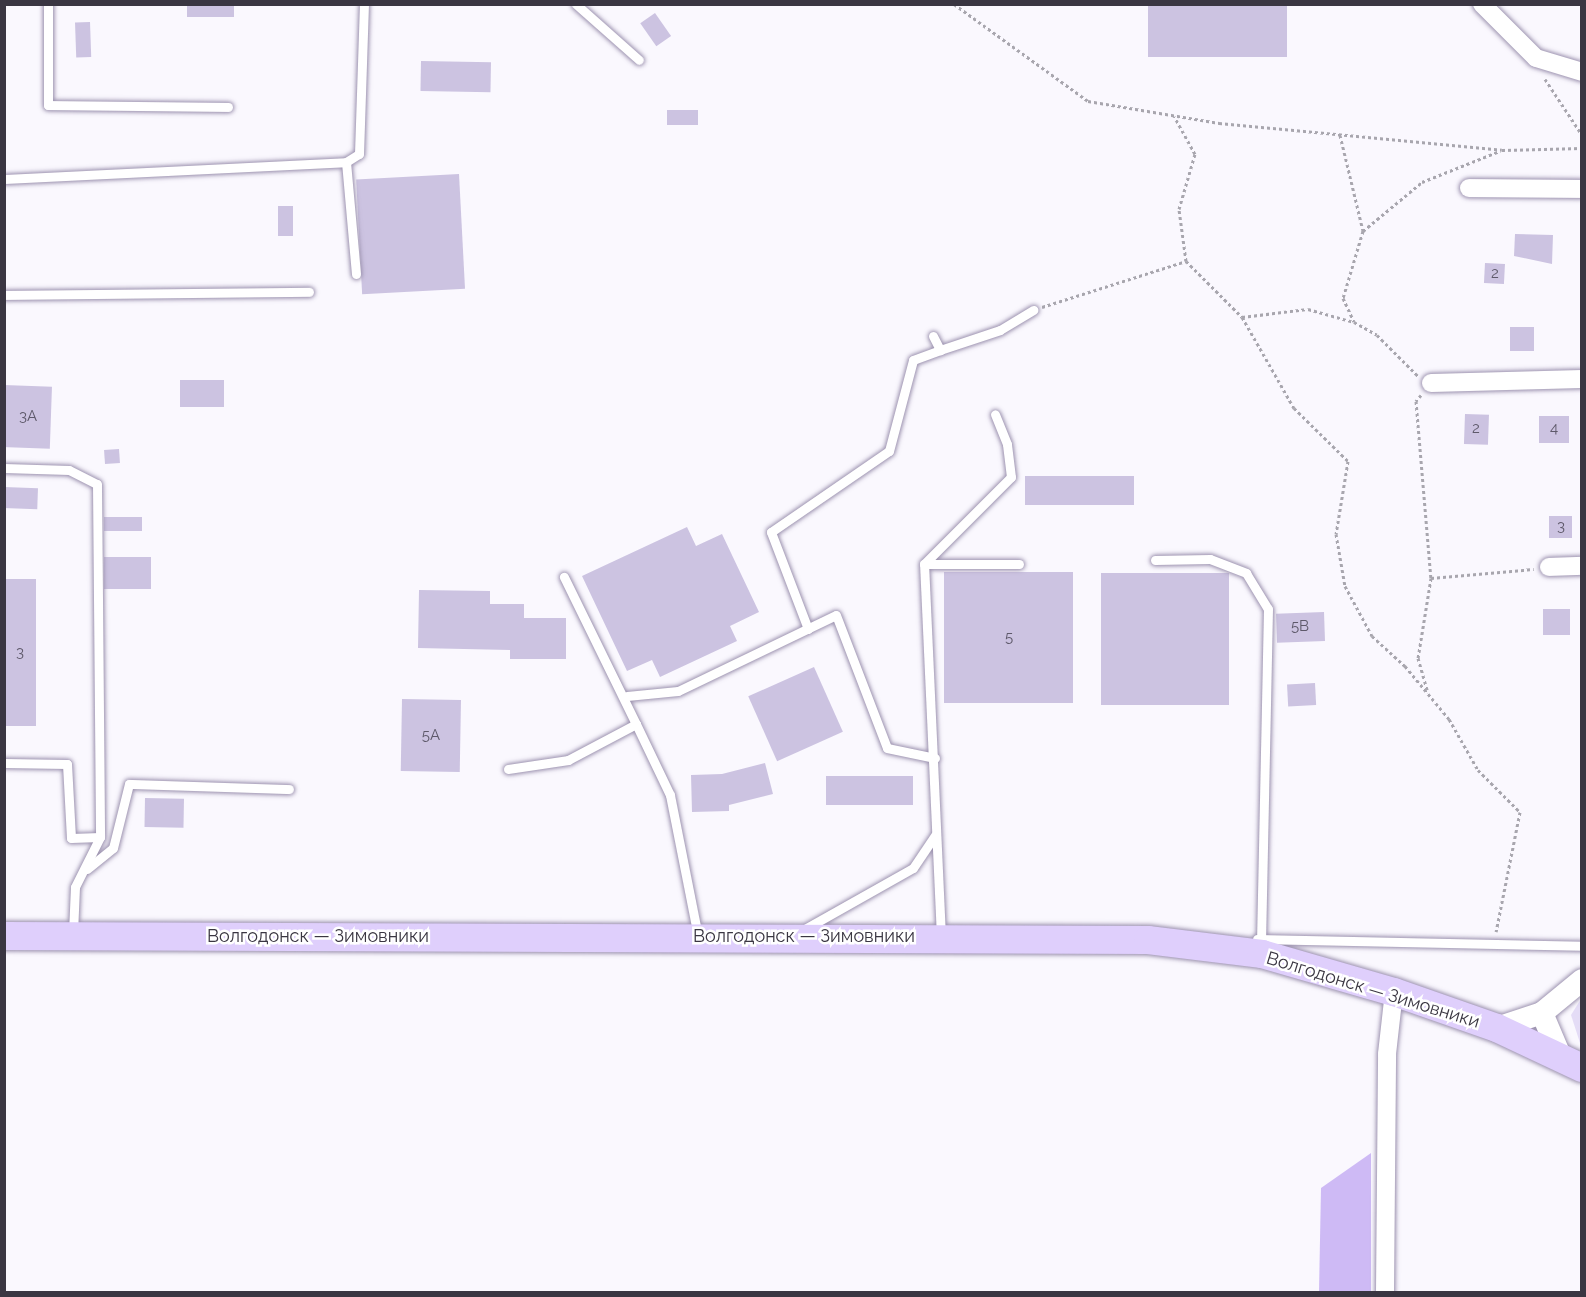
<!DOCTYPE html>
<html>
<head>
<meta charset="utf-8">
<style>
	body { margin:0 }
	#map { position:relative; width:1586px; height:1297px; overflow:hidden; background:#faf8fe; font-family:Raleway,sans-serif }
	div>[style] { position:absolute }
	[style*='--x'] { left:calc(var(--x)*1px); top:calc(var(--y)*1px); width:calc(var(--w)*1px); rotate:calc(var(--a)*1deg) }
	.green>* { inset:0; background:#e4dcf6 }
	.forest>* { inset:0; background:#cebaf5 }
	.building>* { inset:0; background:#ccc3e1; transform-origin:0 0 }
	.path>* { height:3px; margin-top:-1.5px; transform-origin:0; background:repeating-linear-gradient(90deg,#a8a6ae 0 3px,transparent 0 6px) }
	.roads { filter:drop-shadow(0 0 2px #9d93b0) drop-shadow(0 0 2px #9d93b0) }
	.service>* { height:9px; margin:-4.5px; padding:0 4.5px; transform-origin:4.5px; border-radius:4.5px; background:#fff }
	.minor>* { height:18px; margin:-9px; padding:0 9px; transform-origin:9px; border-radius:9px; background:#fff }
	.tertiary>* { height:22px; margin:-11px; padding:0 11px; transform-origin:11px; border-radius:11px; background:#fff }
	.primary>* { height:28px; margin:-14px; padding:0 14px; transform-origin:14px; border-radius:14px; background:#dfcffc }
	span { translate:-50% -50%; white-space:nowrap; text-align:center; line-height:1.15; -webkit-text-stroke:5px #fff; paint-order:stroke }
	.number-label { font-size:15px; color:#5e596a }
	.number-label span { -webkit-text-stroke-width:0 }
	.street-label { font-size:18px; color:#3a3642 }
	.frame { position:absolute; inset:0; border:6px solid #3a3642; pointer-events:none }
</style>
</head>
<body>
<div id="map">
	<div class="green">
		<i style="clip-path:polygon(1581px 999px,1581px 1046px,1571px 1015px)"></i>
	</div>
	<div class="forest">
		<i style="clip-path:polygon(1371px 1153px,1371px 1292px,1319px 1292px,1321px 1188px)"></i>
	</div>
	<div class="building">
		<i style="left:187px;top:4px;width:47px;height:13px"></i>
		<i style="left:1148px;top:4px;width:139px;height:53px"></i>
		<i style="left:655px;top:13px;width:28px;height:18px;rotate:55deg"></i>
		<i style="left:90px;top:22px;width:35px;height:15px;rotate:88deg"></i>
		<i style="left:421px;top:61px;width:70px;height:30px;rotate:1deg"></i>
		<i style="left:667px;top:110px;width:31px;height:15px"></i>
		<i style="left:459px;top:174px;width:115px;height:103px;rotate:87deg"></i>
		<i style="left:278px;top:206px;width:15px;height:30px"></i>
		<i style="clip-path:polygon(1515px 234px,1553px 235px,1552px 264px,1514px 256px)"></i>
		<i style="left:1485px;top:263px;width:20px;height:20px;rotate:3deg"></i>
		<i style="left:1510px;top:327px;width:24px;height:24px"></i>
		<i style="left:180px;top:380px;width:44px;height:27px"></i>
		<i style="left:4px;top:385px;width:48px;height:62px;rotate:2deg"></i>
		<i style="left:1465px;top:414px;width:24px;height:30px;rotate:2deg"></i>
		<i style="left:1539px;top:416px;width:30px;height:27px"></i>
		<i style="left:119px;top:449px;width:14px;height:15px;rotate:86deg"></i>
		<i style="left:1025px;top:476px;width:109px;height:29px"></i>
		<i style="left:4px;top:487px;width:34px;height:21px;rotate:2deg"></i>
		<i style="left:1549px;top:516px;width:23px;height:22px"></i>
		<i style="left:104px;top:517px;width:38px;height:14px"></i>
		<i style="clip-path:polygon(687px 527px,696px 546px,722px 534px,759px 612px,730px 626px,737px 641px,660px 677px,652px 660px,627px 671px,582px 576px)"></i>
		<i style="left:104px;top:557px;width:47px;height:32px"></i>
		<i style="left:944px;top:572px;width:129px;height:131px"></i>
		<i style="left:1101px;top:573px;width:128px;height:132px"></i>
		<i style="left:4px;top:579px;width:32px;height:147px"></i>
		<i style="clip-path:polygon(419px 590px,490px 591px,490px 604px,524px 604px,524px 618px,566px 618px,566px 659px,510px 659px,510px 650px,418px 648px)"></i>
		<i style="left:1543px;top:609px;width:27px;height:26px"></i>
		<i style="left:1324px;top:612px;width:29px;height:48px;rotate:88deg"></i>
		<i style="left:814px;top:667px;width:71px;height:72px;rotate:66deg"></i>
		<i style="left:1315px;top:683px;width:22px;height:28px;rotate:87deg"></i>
		<i style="left:402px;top:699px;width:59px;height:72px;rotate:1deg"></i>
		<i style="clip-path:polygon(765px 763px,773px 794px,729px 805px,729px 811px,692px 812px,691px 775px,722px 774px)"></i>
		<i style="left:826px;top:776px;width:87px;height:29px"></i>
		<i style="left:145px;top:798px;width:39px;height:29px;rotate:1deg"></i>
	</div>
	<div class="path">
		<i style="--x:954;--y:4;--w:165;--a:35.9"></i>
		<i style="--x:1088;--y:101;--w:133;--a:9.5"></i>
		<i style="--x:1219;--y:123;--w:284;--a:5.4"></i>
		<i style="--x:1502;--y:150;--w:80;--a:-1.4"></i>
		<i style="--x:1545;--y:79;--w:67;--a:56.5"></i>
		<i style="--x:1340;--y:135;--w:99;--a:76.5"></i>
		<i style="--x:1363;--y:231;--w:70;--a:106.6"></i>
		<i style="--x:1343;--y:298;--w:26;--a:65"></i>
		<i style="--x:1363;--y:231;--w:77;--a:-39.7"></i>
		<i style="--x:1422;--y:182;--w:84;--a:-21.7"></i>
		<i style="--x:1186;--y:261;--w:79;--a:45"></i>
		<i style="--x:1242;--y:317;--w:105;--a:60.3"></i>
		<i style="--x:1294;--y:408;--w:76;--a:44.5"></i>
		<i style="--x:1348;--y:461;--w:74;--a:99.3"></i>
		<i style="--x:1336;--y:534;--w:53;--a:80.2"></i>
		<i style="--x:1345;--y:586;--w:57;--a:61.6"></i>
		<i style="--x:1372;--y:636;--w:45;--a:42.3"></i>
		<i style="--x:1405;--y:666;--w:69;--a:50.3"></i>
		<i style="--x:1449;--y:719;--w:59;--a:60.4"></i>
		<i style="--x:1478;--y:770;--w:59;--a:45"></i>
		<i style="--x:1520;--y:812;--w:122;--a:101.3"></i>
		<i style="--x:1042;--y:307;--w:151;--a:-17.7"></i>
		<i style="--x:1186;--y:261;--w:52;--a:-97.7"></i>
		<i style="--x:1179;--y:209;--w:57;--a:-73.8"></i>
		<i style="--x:1195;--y:154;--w:43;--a:-118.9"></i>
		<i style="--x:1242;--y:317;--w:66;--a:-6.9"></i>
		<i style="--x:1308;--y:309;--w:48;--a:15.8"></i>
		<i style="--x:1354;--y:322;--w:26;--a:29"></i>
		<i style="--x:1377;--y:335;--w:58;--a:45"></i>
		<i style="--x:1421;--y:395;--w:8;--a:130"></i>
		<i style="--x:1416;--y:401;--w:178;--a:85.2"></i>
		<i style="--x:1431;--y:578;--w:81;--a:99.2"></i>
		<i style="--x:1418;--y:658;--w:36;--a:74"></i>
		<i style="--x:1431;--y:578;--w:103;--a:-5"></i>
	</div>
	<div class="roads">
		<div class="service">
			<i style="--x:48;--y:4;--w:101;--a:90"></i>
			<i style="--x:48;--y:105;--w:180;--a:0.6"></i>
			<i style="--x:576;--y:4;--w:84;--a:41.6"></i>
			<i style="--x:4;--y:179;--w:342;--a:-2.8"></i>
			<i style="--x:356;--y:274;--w:112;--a:-95.1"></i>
			<i style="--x:346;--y:162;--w:15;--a:-32"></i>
			<i style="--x:359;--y:154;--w:150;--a:-88.1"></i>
			<i style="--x:4;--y:295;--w:305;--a:-0.6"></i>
			<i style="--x:933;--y:336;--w:16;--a:63"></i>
			<i style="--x:940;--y:350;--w:63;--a:-18.4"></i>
			<i style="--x:1000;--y:330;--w:39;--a:-31"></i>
			<i style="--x:4;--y:468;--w:65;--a:1.8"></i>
			<i style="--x:69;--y:470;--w:31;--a:27"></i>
			<i style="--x:97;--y:484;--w:353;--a:89.5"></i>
			<i style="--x:100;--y:837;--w:56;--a:116.6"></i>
			<i style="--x:75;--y:887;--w:46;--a:92.5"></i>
			<i style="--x:1155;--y:560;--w:55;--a:-1"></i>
			<i style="--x:1210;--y:559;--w:39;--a:21"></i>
			<i style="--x:1246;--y:573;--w:42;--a:58.6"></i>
			<i style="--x:1268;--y:609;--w:342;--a:91.2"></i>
			<i style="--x:924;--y:564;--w:123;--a:-45"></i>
			<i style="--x:1011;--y:477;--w:33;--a:-97"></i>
			<i style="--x:1007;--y:444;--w:32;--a:-112"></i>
			<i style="--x:808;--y:629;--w:104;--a:-110.9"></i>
			<i style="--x:771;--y:532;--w:143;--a:-34.5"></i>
			<i style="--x:889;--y:451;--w:94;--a:-75.2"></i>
			<i style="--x:913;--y:360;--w:29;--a:-20"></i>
			<i style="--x:627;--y:696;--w:51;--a:-5.6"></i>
			<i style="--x:678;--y:691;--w:175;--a:-25.7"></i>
			<i style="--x:836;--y:615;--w:142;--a:69"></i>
			<i style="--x:887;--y:748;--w:49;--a:11.8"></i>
			<i style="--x:636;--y:724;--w:79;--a:64.4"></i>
			<i style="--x:670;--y:795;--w:144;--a:78.8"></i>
			<i style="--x:4;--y:763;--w:63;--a:0.9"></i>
			<i style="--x:67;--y:764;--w:74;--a:86.9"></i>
			<i style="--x:71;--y:838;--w:29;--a:-2"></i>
			<i style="--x:508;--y:769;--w:61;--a:-8.5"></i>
			<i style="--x:568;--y:760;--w:77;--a:-27.9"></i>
			<i style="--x:636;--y:724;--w:164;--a:-116.1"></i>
			<i style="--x:87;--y:869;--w:33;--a:-39"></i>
			<i style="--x:113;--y:848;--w:66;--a:-76"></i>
			<i style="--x:129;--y:784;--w:160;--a:1.8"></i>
			<i style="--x:803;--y:930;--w:126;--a:-29.4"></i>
			<i style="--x:913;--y:868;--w:40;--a:-56"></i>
			<i style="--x:941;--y:937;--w:373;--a:-92.6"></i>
			<i style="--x:924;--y:564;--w:95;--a:0"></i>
			<i style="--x:1257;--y:939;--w:325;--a:1.2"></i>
		</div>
		<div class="minor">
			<i style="--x:1482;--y:4;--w:76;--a:45"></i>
			<i style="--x:1536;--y:58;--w:48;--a:16.9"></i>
			<i style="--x:1469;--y:188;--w:113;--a:0.5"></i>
			<i style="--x:1431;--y:383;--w:151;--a:-1.5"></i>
			<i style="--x:1549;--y:567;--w:33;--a:-2"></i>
			<i style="--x:1385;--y:1292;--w:238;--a:-89.5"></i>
			<i style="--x:1387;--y:1054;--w:62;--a:-83.6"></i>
		</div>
		<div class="tertiary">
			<i style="--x:1542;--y:1013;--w:49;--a:67.1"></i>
			<i style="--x:1497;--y:1028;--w:47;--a:-18.4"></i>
			<i style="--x:1542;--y:1013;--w:52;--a:-39.5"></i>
		</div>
		<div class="primary">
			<i style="--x:4;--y:936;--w:1144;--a:0.2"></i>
			<i style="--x:1148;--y:940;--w:115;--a:7"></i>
			<i style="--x:1262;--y:954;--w:137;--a:16.1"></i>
			<i style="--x:1394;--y:992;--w:109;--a:19.3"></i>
			<i style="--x:1497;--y:1028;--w:94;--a:25.2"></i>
		</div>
	</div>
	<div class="number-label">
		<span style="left:1495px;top:274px">2</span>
		<span style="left:28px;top:417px">3А</span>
		<span style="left:1476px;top:429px">2</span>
		<span style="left:1554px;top:429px">4</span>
		<span style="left:1561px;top:527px">3</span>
		<span style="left:1300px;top:627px">5В</span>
		<span style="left:1009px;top:638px">5</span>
		<span style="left:20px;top:653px">3</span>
		<span style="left:431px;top:736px">5А</span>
	</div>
	<div class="street-label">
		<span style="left:318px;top:936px">Волгодонск — Зимовники</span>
		<span style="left:804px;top:936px">Волгодонск — Зимовники</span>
		<span style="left:1373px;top:990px;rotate:17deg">Волгодонск — Зимовники</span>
	</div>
	<div class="frame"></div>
</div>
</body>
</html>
